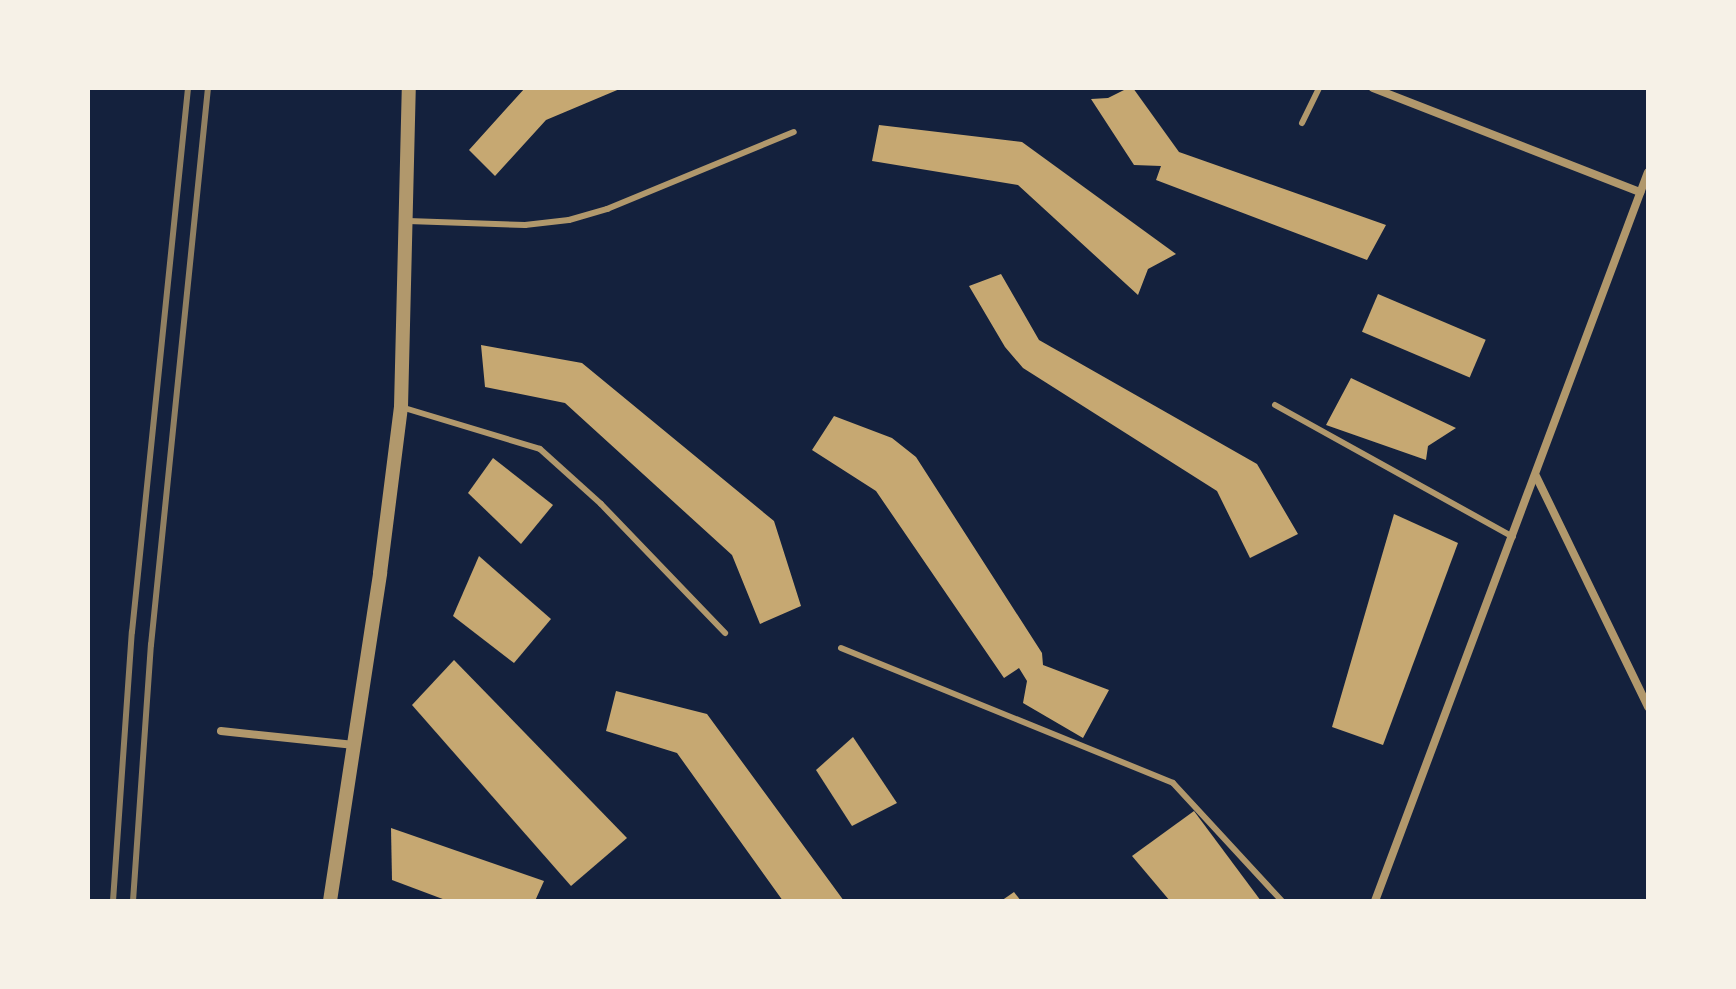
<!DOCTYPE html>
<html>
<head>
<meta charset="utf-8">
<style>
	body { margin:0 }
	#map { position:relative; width:1736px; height:989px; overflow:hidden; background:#14213d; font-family:"Public Sans",sans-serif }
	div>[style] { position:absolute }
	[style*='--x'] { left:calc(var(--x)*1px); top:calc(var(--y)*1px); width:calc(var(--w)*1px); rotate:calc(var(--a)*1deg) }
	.building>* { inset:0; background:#c6a872; transform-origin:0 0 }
	.service>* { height:6px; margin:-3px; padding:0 3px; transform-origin:3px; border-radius:3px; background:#b1986c }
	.minor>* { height:8px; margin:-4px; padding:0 4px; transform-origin:4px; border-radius:4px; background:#b1986c }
	.tertiary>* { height:14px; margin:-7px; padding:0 7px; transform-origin:7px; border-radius:7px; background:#b1986c }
	.rail>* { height:6px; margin:-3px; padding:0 3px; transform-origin:3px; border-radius:3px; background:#918062 }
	span { translate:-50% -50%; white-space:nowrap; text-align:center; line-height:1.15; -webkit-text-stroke:7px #f6f1e7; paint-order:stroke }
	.frame { position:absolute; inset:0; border:90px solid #f6f1e7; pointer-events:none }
</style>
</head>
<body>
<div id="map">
	<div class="building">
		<i style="clip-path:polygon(525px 88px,622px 88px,546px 120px,495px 176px,469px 150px)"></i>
		<i style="clip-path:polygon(1128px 88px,1133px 88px,1179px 152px,1386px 225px,1367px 260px,1156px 180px,1161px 166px,1134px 165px,1091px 99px,1108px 98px)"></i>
		<i style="clip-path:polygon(879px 125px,1022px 142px,1176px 254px,1148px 269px,1138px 295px,1018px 185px,872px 161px)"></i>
		<i style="clip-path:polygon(1001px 274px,1039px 340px,1257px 464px,1298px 534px,1250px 558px,1217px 491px,1023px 368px,1005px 347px,969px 286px)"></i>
		<i style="left:1378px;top:294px;width:117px;height:41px;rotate:23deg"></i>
		<i style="clip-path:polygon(481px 345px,582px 363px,774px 521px,801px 606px,760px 624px,732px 555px,565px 403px,485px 387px)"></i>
		<i style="clip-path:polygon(1351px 378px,1456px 428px,1428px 446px,1426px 460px,1326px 425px)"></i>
		<i style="clip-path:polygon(834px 416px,892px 438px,916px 457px,1042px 653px,1043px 665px,1109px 690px,1083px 738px,1023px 703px,1027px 681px,1019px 668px,1004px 678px,876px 491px,812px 450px)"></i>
		<i style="clip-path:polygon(493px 458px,553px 505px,521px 544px,468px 493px)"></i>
		<i style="clip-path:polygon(1394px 514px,1458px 543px,1383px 745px,1332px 727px)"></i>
		<i style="clip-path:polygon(479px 556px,551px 619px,514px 663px,453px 616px)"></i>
		<i style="clip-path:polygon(454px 660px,627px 838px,571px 886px,412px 705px)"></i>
		<i style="clip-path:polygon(616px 691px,707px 714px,844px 901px,783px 901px,677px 753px,606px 731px)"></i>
		<i style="clip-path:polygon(853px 737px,897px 803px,852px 826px,816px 770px)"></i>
		<i style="clip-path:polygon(1194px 811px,1261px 901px,1170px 901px,1132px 856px)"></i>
		<i style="clip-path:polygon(391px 828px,544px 881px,535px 901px,448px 901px,392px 880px)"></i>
		<i style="clip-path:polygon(1014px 892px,1021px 901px,1001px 901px)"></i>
	</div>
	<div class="service">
		<i style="--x:1302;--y:123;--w:39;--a:-64"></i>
		<i style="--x:408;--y:221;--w:117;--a:2"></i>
		<i style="--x:525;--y:225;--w:44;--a:-6.5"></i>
		<i style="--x:569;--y:220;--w:40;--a:-16"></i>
		<i style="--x:607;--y:209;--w:202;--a:-22.4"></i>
		<i style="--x:1275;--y:405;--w:272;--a:29"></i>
		<i style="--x:401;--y:407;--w:145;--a:16.8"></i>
		<i style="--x:540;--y:449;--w:82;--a:42"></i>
		<i style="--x:601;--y:504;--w:179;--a:46.1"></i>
		<i style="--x:841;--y:648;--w:358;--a:22.1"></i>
		<i style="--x:1173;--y:783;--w:161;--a:47.3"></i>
	</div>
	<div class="minor">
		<i style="--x:1373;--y:88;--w:287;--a:21.3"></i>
		<i style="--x:1536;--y:476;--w:257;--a:64.1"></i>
		<i style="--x:221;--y:731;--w:134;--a:6"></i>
		<i style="--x:1375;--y:901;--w:778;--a:-69.47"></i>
	</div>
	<div class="tertiary">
		<i style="--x:330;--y:901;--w:332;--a:-81.3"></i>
		<i style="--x:380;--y:573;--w:167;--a:-82.8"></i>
		<i style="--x:401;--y:407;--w:319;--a:-88.6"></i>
	</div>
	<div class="rail">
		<i style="--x:113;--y:901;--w:270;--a:-86"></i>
		<i style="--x:132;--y:632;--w:547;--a:-84.12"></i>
		<i style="--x:133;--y:901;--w:257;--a:-86"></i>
		<i style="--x:151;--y:645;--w:560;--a:-84.16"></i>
	</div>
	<div class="frame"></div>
</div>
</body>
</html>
